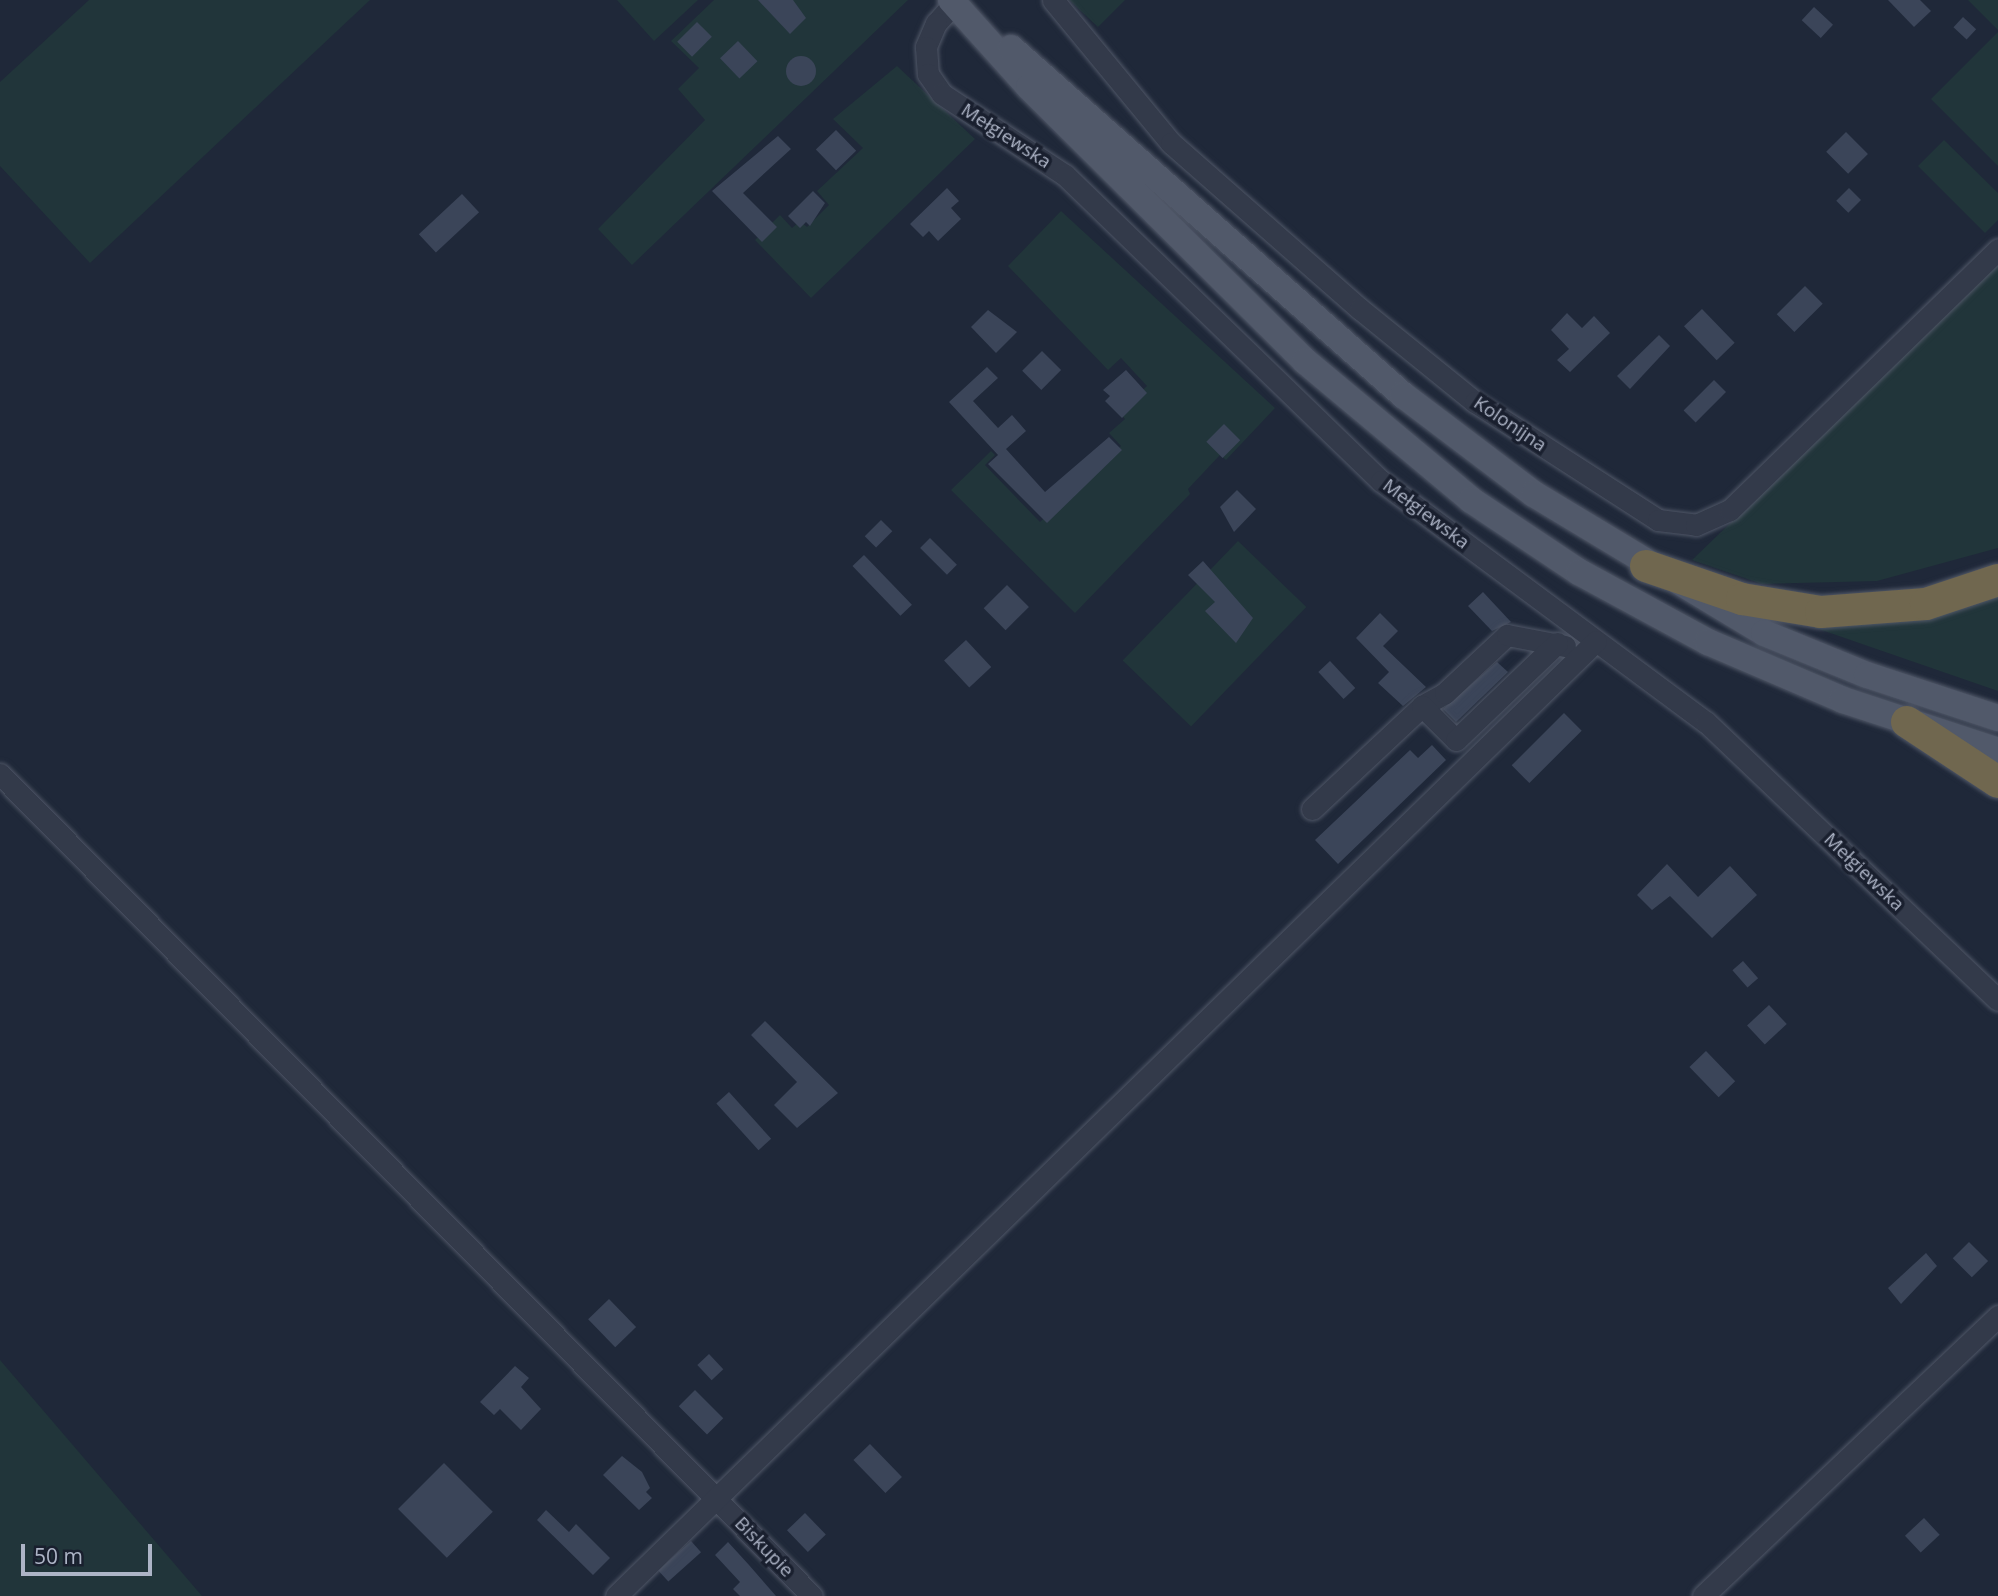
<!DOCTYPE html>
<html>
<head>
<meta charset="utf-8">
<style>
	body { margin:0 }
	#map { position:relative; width:1998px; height:1596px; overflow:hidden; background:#1f2839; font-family:"Open Sans",sans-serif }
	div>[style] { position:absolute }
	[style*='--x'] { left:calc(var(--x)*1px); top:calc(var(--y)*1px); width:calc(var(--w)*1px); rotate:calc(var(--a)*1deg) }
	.green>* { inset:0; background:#21353a; transform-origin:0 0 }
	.building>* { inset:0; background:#3b4559; transform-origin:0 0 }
	.round { border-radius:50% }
	.roads { filter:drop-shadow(0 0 2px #505767) drop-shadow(0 0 2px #505767) }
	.minor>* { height:21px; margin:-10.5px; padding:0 10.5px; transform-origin:10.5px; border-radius:10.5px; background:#333a4a }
	.major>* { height:26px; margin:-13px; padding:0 13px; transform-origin:13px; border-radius:13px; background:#51596a }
	.highway>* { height:32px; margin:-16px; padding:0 16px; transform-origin:16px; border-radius:16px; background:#70674f }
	span { translate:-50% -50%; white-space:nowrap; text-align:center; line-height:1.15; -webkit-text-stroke:7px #191f2e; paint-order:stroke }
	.street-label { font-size:19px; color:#adb4c6 }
	.scale { position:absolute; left:21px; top:1544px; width:131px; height:32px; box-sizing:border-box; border:4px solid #adb4c6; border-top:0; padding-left:9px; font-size:21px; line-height:24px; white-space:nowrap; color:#adb4c6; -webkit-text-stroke:5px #191f2e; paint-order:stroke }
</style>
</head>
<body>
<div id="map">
	<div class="green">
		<i style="clip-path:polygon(89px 0,370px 0,90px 263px,0 166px,0 82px)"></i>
		<i style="clip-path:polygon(617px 0,698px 0,654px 41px)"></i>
		<i style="clip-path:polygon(714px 0,908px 0,632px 265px,598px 229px,705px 120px,678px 89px,699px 68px,671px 41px)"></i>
		<i style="clip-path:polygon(1069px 0,1125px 0,1098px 27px)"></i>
		<i style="clip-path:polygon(1968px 0,1998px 0,1998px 30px)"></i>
		<i style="clip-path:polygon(1998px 32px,1998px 166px,1931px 99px)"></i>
		<i style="clip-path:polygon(897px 66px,975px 139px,811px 298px,755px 240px,780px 215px,792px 228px,800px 221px,807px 227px,829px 205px,817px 191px,863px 148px,833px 119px)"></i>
		<i style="clip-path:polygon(1944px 140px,1998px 193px,1998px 220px,1985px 233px,1918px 166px)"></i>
		<i style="clip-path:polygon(1061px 211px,1275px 408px,1226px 460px,1220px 455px,1188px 489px,1190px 494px,1075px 613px,951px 490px,991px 451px,995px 455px,985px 465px,1040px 522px,1121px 446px,1109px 433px,1125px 419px,1119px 412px,1147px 386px,1121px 358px,1108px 370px,1008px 266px)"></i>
		<i style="clip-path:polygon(1998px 265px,1998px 548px,1877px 581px,1762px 584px,1692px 560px)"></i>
		<i style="left:1238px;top:541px;width:95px;height:166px;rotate:44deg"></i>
		<i style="clip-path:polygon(1998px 595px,1998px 691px,1810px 626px,1903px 622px)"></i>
		<i style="clip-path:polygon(0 1360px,202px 1596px,0 1596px)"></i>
	</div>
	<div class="building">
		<i style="clip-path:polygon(758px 0,793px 0,806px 18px,790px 34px)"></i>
		<i style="clip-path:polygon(1888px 0,1920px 0,1931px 11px,1914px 27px)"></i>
		<i style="left:1814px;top:7px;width:26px;height:18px;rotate:43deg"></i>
		<i style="left:1963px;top:17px;width:18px;height:14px;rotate:43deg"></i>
		<i style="left:697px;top:22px;width:21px;height:28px;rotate:45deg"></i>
		<i style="left:738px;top:41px;width:28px;height:25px;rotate:46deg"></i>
		<i class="round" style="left:786px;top:56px;width:30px;height:30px"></i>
		<i style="left:836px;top:130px;width:29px;height:28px;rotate:46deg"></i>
		<i style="left:1846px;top:132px;width:31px;height:28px;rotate:45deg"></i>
		<i style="clip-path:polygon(778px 136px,791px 149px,743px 193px,777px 227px,762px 242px,712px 191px)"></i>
		<i style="clip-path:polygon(947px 188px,959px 201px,951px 208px,961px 219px,938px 241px,929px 231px,923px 237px,910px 224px)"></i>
		<i style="left:1849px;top:188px;width:17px;height:18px;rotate:45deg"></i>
		<i style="clip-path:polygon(813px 191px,825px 203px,810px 226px,806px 222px,800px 228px,788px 216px)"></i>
		<i style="left:462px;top:194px;width:25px;height:59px;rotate:47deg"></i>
		<i style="left:1805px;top:286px;width:25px;height:40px;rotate:45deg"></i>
		<i style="left:1702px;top:309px;width:47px;height:25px;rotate:46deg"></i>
		<i style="clip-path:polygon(988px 310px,1017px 332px,996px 353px,971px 327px)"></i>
		<i style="clip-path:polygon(1567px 313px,1582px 328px,1594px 316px,1610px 333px,1570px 372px,1557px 360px,1569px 349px,1551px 330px)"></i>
		<i style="clip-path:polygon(1659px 335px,1670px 346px,1630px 389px,1617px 376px)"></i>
		<i style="left:1042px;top:351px;width:27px;height:28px;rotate:45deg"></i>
		<i style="clip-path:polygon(987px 367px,998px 378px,973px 401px,998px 428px,1012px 415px,1026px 431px,1006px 449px,1045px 492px,1109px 437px,1122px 450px,1047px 523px,988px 464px,998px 455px,949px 402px)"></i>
		<i style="clip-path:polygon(1126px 370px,1147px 393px,1122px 418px,1105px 401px,1110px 396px,1103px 390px)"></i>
		<i style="left:1714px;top:380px;width:17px;height:43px;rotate:45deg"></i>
		<i style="left:1224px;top:424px;width:23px;height:25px;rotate:45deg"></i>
		<i style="clip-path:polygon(1237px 490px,1256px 509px,1234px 532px,1220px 507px)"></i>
		<i style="left:881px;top:520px;width:16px;height:23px;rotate:45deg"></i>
		<i style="left:930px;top:538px;width:38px;height:14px;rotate:45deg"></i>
		<i style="left:864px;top:555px;width:69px;height:16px;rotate:46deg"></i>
		<i style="clip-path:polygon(1203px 561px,1253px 618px,1236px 643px,1205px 611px,1215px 602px,1188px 575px)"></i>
		<i style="left:1007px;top:585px;width:31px;height:33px;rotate:45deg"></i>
		<i style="clip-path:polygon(1483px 592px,1511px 622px,1492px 631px,1468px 606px)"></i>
		<i style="clip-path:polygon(1380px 613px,1398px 631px,1383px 646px,1426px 687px,1403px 706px,1378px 683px,1389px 672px,1356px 638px)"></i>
		<i style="left:966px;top:640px;width:37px;height:30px;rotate:47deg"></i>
		<i style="left:1330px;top:661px;width:37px;height:16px;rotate:47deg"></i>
		<i style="clip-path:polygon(1497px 662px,1508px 672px,1456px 722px,1443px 709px)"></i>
		<i style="left:1564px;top:713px;width:25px;height:74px;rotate:45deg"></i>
		<i style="clip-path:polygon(1432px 745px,1446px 760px,1338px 864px,1315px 840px,1410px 750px,1418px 758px)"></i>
		<i style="clip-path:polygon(1667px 864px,1698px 897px,1730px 866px,1757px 895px,1712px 938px,1670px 896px,1652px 910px,1637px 895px)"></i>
		<i style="left:1743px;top:961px;width:23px;height:14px;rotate:49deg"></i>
		<i style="left:1769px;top:1005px;width:26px;height:30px;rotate:47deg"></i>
		<i style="clip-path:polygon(765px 1021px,838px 1093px,797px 1128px,774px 1105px,797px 1082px,751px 1035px)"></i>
		<i style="left:1706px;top:1051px;width:42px;height:23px;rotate:46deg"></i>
		<i style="left:729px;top:1092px;width:63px;height:17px;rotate:48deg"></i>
		<i style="left:1969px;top:1242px;width:27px;height:23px;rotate:45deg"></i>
		<i style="clip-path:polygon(1926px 1253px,1937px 1266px,1901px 1304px,1888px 1288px)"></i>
		<i style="left:609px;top:1299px;width:39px;height:29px;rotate:46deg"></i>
		<i style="left:709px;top:1354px;width:21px;height:16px;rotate:47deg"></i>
		<i style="clip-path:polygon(515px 1366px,529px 1378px,521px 1387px,541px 1409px,521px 1430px,500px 1409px,494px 1415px,480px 1402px)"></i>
		<i style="left:695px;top:1390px;width:40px;height:23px;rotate:45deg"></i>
		<i style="left:870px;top:1444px;width:46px;height:23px;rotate:46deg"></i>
		<i style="clip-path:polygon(622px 1456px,642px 1472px,650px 1488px,646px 1492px,652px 1498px,639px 1510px,603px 1475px)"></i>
		<i style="left:444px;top:1463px;width:69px;height:65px;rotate:45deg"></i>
		<i style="clip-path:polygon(546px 1510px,569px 1532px,576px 1524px,610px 1558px,593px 1575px,537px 1520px)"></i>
		<i style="left:805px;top:1513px;width:30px;height:25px;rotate:46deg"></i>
		<i style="left:1924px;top:1518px;width:23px;height:26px;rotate:47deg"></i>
		<i style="left:691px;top:1541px;width:15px;height:44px;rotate:48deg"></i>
		<i style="clip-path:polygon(728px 1542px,749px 1565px,776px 1596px,740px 1596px,733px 1589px,740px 1582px,715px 1555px)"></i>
	</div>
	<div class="roads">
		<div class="minor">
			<i style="--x:957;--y:0;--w:31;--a:132"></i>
			<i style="--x:936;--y:23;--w:26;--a:113"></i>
			<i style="--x:926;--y:47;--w:27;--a:86"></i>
			<i style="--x:928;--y:74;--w:24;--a:55"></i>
			<i style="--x:942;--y:94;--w:147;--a:33.4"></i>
			<i style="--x:1065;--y:175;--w:440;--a:44.1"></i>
			<i style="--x:1381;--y:481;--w:405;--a:36.6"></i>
			<i style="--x:1706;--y:722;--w:403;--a:43.6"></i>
			<i style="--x:1053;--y:0;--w:185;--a:50.5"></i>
			<i style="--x:1171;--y:143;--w:252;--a:41.3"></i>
			<i style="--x:1360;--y:309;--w:148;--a:39"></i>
			<i style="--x:1475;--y:402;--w:218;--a:32.8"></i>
			<i style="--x:1658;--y:520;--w:38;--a:7"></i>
			<i style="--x:1696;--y:525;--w:37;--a:-24"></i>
			<i style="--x:1730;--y:510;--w:374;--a:-44.2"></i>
			<i style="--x:1422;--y:706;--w:26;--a:-29"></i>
			<i style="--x:1445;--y:693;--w:85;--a:-43.1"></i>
			<i style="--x:1507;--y:635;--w:59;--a:10.7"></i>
			<i style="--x:0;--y:774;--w:1155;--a:45.35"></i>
			<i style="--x:1312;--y:809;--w:151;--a:-43.1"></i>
			<i style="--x:1422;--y:706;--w:48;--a:45"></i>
			<i style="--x:1456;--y:740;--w:140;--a:-43.8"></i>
			<i style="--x:616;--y:1596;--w:1368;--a:-44.26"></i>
			<i style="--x:1703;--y:1596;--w:407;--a:-43.5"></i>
		</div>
		<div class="major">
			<i style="--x:951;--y:0;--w:117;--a:48.1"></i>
			<i style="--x:1029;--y:87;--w:389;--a:44.8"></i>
			<i style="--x:1305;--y:361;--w:217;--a:39.9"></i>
			<i style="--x:1471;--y:500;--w:130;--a:33.7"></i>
			<i style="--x:1579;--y:572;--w:147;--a:28.5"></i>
			<i style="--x:1708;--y:642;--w:147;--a:23.2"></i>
			<i style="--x:1843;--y:700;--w:163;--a:18.2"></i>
			<i style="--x:1011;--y:48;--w:524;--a:41.52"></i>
			<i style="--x:1403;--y:395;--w:164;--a:37.1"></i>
			<i style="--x:1534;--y:494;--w:269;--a:31.1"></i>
			<i style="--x:1764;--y:633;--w:111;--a:22.2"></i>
			<i style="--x:1867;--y:675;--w:138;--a:18.2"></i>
		</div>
		<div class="highway">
			<i style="--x:1646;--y:566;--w:102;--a:19"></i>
			<i style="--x:1742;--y:599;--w:80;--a:9.3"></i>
			<i style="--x:1821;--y:612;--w:105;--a:-4.4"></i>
			<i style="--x:1926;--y:604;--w:76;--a:-18.4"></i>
			<i style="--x:1907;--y:722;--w:109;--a:33.4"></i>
		</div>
	</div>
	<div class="street-label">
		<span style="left:1006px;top:136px;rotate:33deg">Mełgiewska</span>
		<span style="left:1510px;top:424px;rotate:34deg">Kolonijna</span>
		<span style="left:1426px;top:514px;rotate:37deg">Mełgiewska</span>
		<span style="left:1864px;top:872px;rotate:44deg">Mełgiewska</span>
		<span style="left:764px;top:1547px;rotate:46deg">Biskupie</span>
	</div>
	<div class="scale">50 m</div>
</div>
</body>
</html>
